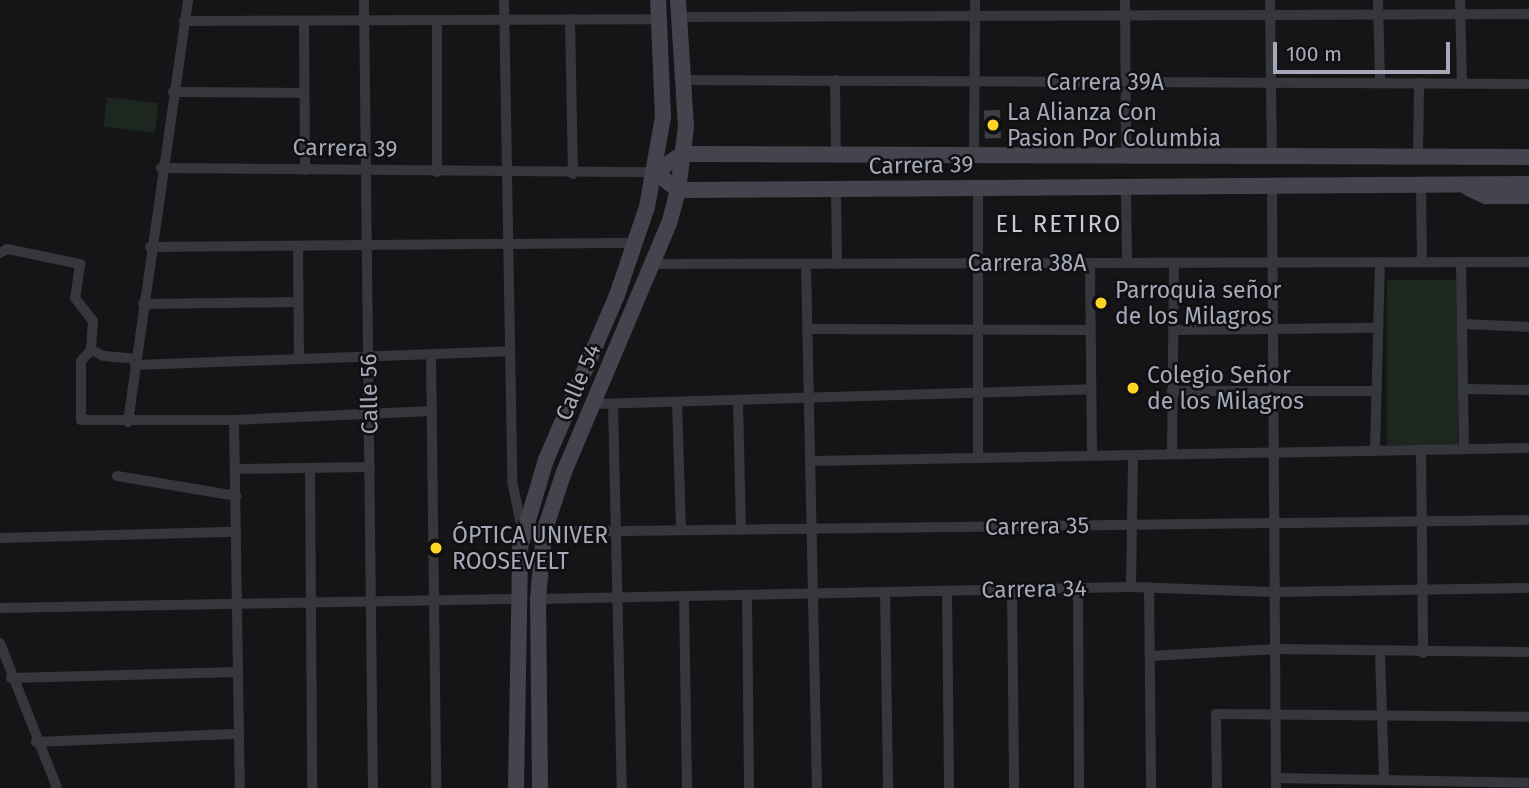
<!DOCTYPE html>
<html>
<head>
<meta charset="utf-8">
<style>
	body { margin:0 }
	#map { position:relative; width:1529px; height:788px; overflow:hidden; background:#151517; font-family:"Fira Sans",sans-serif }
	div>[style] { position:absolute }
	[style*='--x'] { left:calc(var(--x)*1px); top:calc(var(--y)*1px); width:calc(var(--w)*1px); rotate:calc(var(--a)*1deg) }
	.green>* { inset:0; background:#1d261f; transform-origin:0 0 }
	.building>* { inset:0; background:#3e3f45; transform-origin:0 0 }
	.street>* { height:10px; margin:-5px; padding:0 5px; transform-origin:5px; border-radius:5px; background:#36363d }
	.secondary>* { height:16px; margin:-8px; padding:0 8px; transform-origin:8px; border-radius:8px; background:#43444d }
	.dots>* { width:19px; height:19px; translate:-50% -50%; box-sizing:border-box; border:4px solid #101012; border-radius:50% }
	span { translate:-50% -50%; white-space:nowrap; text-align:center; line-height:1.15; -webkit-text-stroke:5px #101012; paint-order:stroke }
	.street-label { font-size:23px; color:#a5a9b9 }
	.poi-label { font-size:23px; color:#a5a9b9 }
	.left { translate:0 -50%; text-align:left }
	.neighbourhood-label { font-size:24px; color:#c7c9d4; letter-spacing:2px }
	.scale { position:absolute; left:1273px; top:42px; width:177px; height:32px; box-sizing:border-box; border:4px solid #a5a9b9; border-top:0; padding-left:9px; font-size:21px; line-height:24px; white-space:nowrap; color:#a5a9b9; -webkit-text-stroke:5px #101012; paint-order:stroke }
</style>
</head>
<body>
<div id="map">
	<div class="green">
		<i style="left:107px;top:97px;width:52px;height:30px;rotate:7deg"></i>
		<i style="left:1458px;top:280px;width:165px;height:71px;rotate:90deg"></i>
	</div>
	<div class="building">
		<i style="left:1000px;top:110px;width:28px;height:16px;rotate:88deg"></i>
	</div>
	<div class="street">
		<i style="--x:364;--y:0;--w:788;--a:89.35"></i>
		<i style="--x:504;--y:0;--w:481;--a:89"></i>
		<i style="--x:512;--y:481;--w:53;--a:78.1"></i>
		<i style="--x:1125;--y:0;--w:157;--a:89.6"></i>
		<i style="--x:1270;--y:0;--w:157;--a:89.3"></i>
		<i style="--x:1378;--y:0;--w:83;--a:88.6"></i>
		<i style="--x:1460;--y:0;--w:83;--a:88.6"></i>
		<i style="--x:679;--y:17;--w:850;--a:-0.2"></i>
		<i style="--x:570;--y:19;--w:155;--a:88.9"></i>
		<i style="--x:437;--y:20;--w:152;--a:90"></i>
		<i style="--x:184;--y:21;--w:475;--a:-0.2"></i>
		<i style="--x:304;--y:21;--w:149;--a:89.6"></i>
		<i style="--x:682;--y:80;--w:847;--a:0.27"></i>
		<i style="--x:835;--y:80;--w:77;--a:89.3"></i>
		<i style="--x:173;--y:92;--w:131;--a:0.4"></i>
		<i style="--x:974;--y:157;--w:157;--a:-89.6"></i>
		<i style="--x:1418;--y:159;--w:76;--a:-89.2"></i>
		<i style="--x:161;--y:168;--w:494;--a:0.5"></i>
		<i style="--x:1421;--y:185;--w:77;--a:89.3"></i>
		<i style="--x:978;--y:186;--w:270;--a:90"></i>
		<i style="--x:1272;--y:186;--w:602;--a:89.62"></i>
		<i style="--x:1126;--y:187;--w:76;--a:89.2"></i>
		<i style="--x:836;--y:189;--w:75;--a:89.2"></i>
		<i style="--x:298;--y:246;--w:113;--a:89.5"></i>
		<i style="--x:150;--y:247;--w:486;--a:-0.5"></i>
		<i style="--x:0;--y:253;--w:8;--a:-30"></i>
		<i style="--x:7;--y:249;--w:75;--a:11.6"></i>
		<i style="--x:80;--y:264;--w:34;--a:98"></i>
		<i style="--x:75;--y:298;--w:29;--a:52"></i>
		<i style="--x:93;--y:321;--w:29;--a:94"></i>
		<i style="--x:91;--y:350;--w:15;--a:132"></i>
		<i style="--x:81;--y:361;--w:59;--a:90"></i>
		<i style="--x:81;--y:420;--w:153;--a:0"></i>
		<i style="--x:234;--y:420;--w:198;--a:-2.6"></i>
		<i style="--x:1461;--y:262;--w:187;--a:89.1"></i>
		<i style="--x:1090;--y:263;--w:193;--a:89.4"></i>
		<i style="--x:652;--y:264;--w:877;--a:-0.13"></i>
		<i style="--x:806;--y:264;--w:524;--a:88.8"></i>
		<i style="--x:143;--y:304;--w:154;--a:-0.7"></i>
		<i style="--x:1464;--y:324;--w:65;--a:2.6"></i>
		<i style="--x:807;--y:329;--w:283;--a:0.2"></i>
		<i style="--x:1173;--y:330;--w:205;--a:-0.6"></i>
		<i style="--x:91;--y:350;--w:14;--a:25"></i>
		<i style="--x:104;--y:356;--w:32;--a:5"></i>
		<i style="--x:431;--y:354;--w:434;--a:89.3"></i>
		<i style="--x:135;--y:365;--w:373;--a:-2.1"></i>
		<i style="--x:1465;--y:389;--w:64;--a:0.9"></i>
		<i style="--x:1172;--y:391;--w:205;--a:0"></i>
		<i style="--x:738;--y:400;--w:130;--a:88.7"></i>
		<i style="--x:677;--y:402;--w:128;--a:88.2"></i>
		<i style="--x:595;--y:404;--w:496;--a:-1.7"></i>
		<i style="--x:613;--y:404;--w:384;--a:88.7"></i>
		<i style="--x:234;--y:420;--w:368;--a:89.1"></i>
		<i style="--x:128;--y:422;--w:426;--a:-81.9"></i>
		<i style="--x:1421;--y:450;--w:203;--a:89.4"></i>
		<i style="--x:1375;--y:451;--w:189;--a:-88.5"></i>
		<i style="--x:1172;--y:454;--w:191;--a:-89.4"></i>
		<i style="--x:810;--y:461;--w:719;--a:-1.04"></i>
		<i style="--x:235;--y:469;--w:135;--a:-0.8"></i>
		<i style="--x:310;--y:469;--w:319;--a:89.6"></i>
		<i style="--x:117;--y:476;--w:121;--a:9.5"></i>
		<i style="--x:544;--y:532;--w:985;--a:-0.7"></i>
		<i style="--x:0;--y:538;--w:236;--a:-1.5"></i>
		<i style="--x:1131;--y:587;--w:132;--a:-89.1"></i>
		<i style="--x:1149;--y:587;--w:201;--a:89.4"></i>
		<i style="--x:1078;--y:588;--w:200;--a:89.7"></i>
		<i style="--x:1012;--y:589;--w:199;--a:89.4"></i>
		<i style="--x:947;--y:591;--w:197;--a:89.4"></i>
		<i style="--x:885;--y:592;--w:196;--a:89.1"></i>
		<i style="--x:747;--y:595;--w:193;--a:89.4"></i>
		<i style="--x:684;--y:596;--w:192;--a:89.1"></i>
		<i style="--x:538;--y:599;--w:593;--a:-1.16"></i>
		<i style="--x:1131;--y:587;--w:143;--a:2"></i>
		<i style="--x:1274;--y:592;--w:255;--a:-0.9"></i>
		<i style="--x:0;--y:608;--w:516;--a:-1"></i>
		<i style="--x:0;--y:643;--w:156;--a:68.5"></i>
		<i style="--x:1380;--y:652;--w:125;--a:88.2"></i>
		<i style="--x:1150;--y:656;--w:126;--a:-3.2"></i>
		<i style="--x:1276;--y:649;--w:253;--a:0.7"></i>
		<i style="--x:11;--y:678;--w:227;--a:-1.5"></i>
		<i style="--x:36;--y:742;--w:203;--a:-2.3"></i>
		<i style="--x:1276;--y:778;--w:253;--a:1.1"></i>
		<i style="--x:1217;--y:788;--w:74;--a:-90.8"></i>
		<i style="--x:1216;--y:714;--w:313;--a:0.5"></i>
	</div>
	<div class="secondary">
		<i style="--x:655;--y:172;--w:29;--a:38"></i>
		<i style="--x:678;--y:190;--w:851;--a:-0.4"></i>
		<i style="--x:655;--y:172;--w:33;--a:-33"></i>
		<i style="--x:683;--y:154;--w:846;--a:0.2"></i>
		<i style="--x:1468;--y:188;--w:20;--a:24"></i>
		<i style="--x:1486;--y:196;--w:43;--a:0"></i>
		<i style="--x:516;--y:788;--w:241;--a:-89"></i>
		<i style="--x:520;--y:547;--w:91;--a:-73.4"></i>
		<i style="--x:546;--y:460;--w:180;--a:-66.7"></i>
		<i style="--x:617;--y:295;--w:93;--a:-71.2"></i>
		<i style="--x:647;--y:207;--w:91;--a:-79.9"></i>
		<i style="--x:663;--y:117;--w:117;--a:-92.4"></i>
		<i style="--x:540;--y:788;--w:189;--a:-90.6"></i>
		<i style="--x:538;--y:599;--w:67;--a:-84.9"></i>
		<i style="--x:544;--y:532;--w:63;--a:-71.6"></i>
		<i style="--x:564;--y:472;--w:269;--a:-67.1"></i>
		<i style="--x:669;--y:224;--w:35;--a:-75"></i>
		<i style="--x:678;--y:190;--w:64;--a:-82.8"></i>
		<i style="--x:686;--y:127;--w:127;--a:-93.6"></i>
	</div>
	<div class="dots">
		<i style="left:993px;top:125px;background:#ffd525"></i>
		<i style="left:1101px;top:303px;background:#ffd525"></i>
		<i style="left:1133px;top:388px;background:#ffd525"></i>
		<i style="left:436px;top:548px;background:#ffd525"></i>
	</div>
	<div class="street-label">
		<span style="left:1105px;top:82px">Carrera 39A</span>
		<span style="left:345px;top:148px;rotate:1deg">Carrera 39</span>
		<span style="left:921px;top:165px;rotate:-1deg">Carrera 39</span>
		<span style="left:1027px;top:263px">Carrera 38A</span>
		<span style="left:578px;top:382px;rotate:-67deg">Calle 54</span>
		<span style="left:369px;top:394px;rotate:-91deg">Calle 56</span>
		<span style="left:1037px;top:526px;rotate:-1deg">Carrera 35</span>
		<span style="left:1034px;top:589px;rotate:-1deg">Carrera 34</span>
	</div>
	<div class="poi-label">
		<span class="left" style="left:1007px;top:125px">La Alianza Con<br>Pasion Por Columbia</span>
		<span class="left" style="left:1115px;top:303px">Parroquia señor<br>de los Milagros</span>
		<span class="left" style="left:1147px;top:388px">Colegio Señor<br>de los Milagros</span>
		<span class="left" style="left:452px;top:548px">ÓPTICA UNIVER<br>ROOSEVELT</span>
	</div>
	<div class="neighbourhood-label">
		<span style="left:1059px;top:225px">EL RETIRO</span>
	</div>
	<div class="scale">100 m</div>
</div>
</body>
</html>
